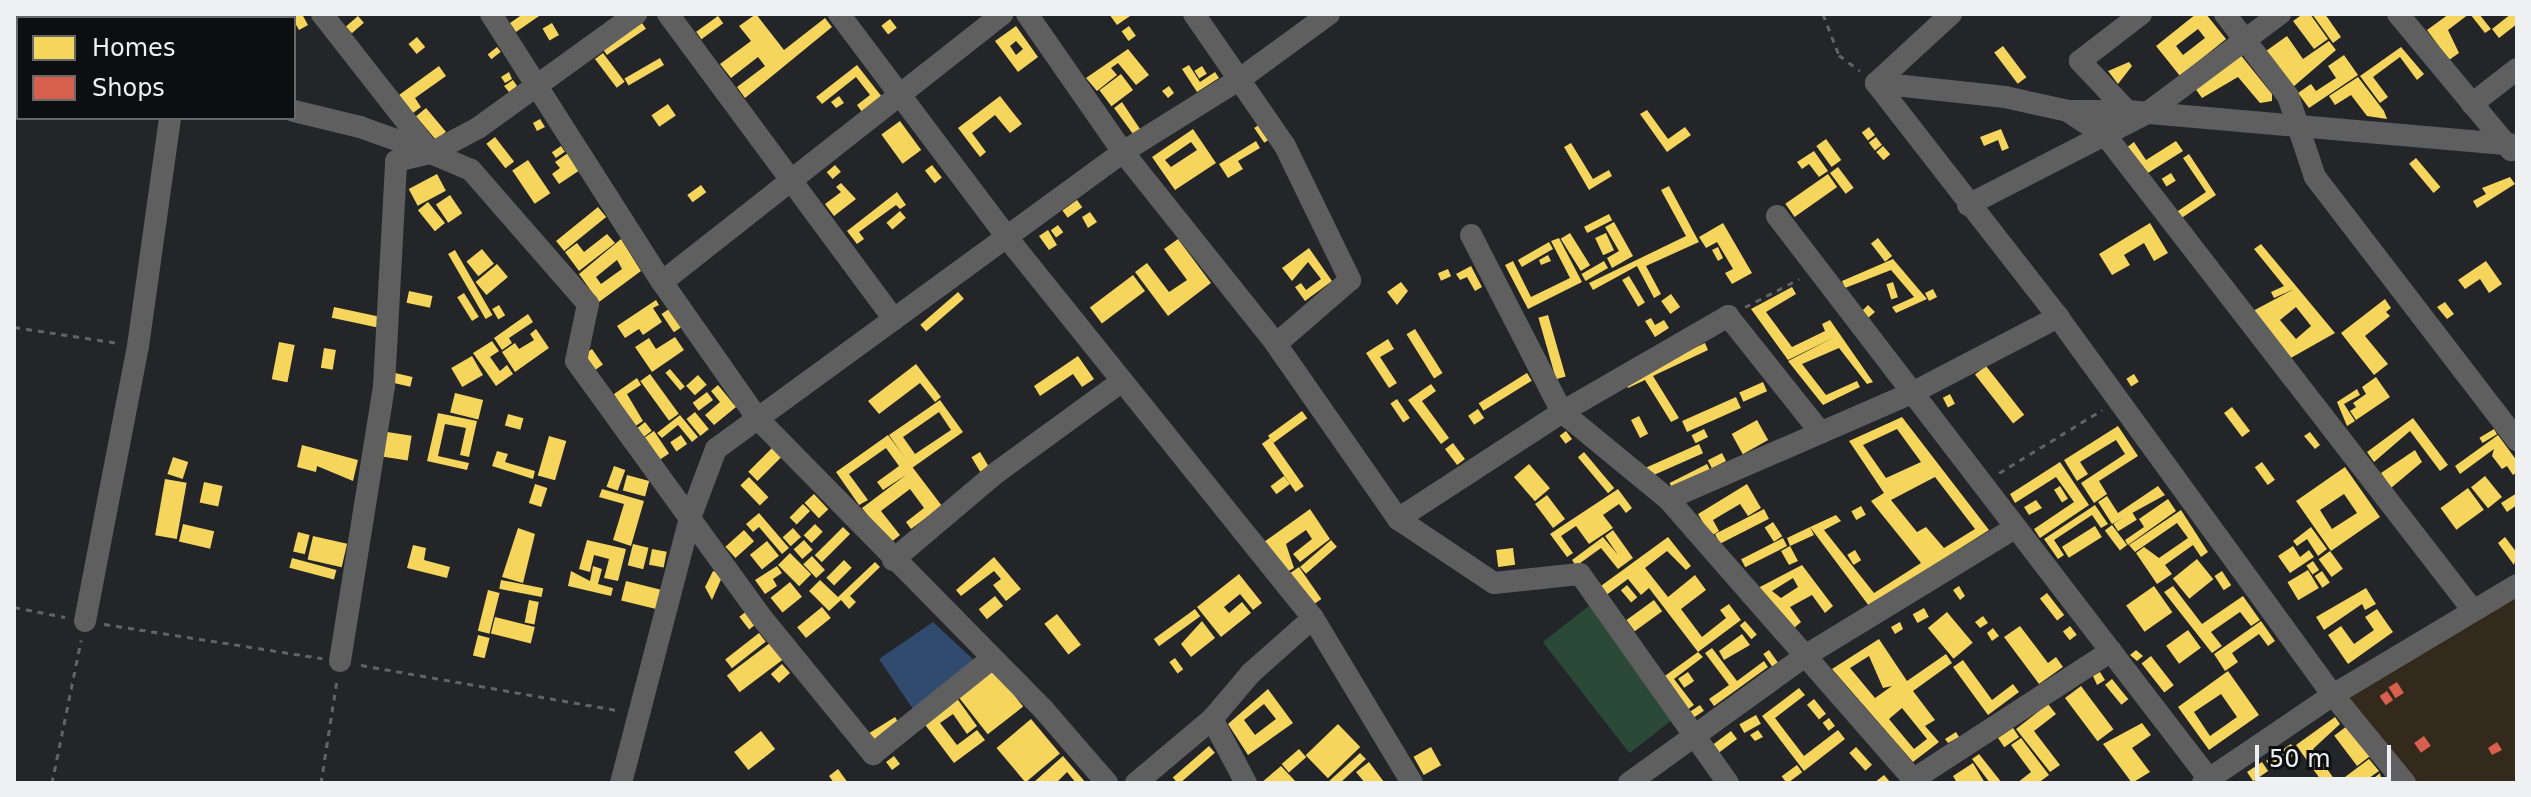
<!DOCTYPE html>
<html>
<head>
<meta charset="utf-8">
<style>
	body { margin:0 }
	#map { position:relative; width:2531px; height:797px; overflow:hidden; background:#232528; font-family:"DejaVu Sans",sans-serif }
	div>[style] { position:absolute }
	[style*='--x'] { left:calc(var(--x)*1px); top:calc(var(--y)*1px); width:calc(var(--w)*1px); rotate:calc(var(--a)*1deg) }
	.commercial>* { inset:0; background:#33291d }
	.green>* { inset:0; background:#2a4936; transform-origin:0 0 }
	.water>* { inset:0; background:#314b6f }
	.homes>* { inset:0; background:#f6d55c; transform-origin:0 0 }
	.shops>* { inset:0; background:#d6604d; transform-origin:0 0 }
	.path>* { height:3px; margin-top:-1.5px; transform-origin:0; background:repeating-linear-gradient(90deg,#636364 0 6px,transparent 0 12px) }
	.minor>* { height:22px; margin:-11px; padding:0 11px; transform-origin:11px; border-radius:11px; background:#5f5f5f }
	span { translate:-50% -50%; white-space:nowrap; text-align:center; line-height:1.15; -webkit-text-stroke:8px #0d0e10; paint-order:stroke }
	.frame { position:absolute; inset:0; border:16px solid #eef0f2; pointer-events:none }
	.legend { position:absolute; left:16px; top:16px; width:280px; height:104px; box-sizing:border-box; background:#0d0e10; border:2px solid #67686a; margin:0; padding:10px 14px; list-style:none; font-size:24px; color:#eef0f2 }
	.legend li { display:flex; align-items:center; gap:16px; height:40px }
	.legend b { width:40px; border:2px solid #67686a }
	.scale { position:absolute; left:2255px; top:745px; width:136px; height:36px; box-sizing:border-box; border:4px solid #eef0f2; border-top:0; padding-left:10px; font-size:24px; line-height:28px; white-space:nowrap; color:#eef0f2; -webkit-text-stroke:6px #0d0e10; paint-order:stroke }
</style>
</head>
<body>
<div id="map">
	<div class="commercial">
		<i style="clip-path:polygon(2517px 597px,2517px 783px,2418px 783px,2348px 699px)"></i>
	</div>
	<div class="green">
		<i style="left:1594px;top:602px;width:141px;height:65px;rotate:52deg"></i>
	</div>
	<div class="water">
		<i style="clip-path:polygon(933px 622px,977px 663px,915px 712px,879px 659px)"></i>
	</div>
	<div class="homes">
		<i style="clip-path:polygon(290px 14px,302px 14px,308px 25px,299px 30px)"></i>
		<i style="clip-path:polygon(523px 14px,542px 14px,516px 32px,510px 23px)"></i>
		<i style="clip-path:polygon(756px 14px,784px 50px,825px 18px,832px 27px,745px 98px,737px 87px,765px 66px,758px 57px,731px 78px,720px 64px,751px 41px,739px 26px)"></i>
		<i style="clip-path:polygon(1109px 14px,1125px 16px,1133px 14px,1117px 25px)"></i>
		<i style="clip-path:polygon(evenodd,2196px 14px,2206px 14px,2226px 39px,2180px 76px,2156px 46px,2196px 14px,2198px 29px,2205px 38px,2183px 55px,2176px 46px,2198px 29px)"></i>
		<i style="clip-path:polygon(2303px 14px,2310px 14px,2328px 39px,2314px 49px,2293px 21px)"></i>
		<i style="clip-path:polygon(2312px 14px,2325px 14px,2341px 37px,2333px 43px)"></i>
		<i style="clip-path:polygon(2449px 14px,2469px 14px,2448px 30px,2459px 53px,2449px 60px,2427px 30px)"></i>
		<i style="clip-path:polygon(2470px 14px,2479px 14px,2491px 29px,2485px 33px)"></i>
		<i style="clip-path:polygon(2511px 14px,2517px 14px,2517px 24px,2499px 38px,2492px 29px)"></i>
		<i style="left:358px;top:16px;width:9px;height:16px;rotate:49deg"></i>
		<i style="left:718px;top:16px;width:9px;height:27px;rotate:54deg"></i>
		<i style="left:890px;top:19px;width:11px;height:11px;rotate:52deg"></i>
		<i style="left:552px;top:23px;width:14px;height:11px;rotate:60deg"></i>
		<i style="left:642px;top:23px;width:7px;height:47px;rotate:56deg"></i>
		<i style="clip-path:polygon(evenodd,1016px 26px,1038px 57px,1018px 72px,995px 41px,1016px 26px,1016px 41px,1023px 49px,1016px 55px,1010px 46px,1016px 41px)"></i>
		<i style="left:1129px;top:26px;width:12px;height:9px;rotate:55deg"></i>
		<i style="clip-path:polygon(2287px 36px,2303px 59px,2329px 41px,2336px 50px,2293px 87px,2266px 51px)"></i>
		<i style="left:417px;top:37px;width:13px;height:11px;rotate:51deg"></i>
		<i style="left:2003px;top:46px;width:39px;height:11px;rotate:53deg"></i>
		<i style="left:497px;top:47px;width:6px;height:12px;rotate:51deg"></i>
		<i style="clip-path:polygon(2401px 47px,2424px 74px,2417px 80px,2400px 57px,2373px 77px,2388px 97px,2380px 103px,2360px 76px)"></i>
		<i style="clip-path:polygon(1128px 49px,1149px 75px,1136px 85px,1118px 63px,1111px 68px,1117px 75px,1097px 91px,1086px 78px)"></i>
		<i style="left:603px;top:53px;width:36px;height:10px;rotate:53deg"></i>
		<i style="clip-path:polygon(2239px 53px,2272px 94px,2272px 101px,2260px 103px,2238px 77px,2202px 98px,2194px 87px)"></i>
		<i style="clip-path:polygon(2344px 55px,2358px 75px,2309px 108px,2298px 93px,2311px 84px,2316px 91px,2336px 78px,2328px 66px)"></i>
		<i style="left:660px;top:58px;width:8px;height:41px;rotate:60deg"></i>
		<i style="clip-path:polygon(2129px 62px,2132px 66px,2118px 84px,2108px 71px)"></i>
		<i style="clip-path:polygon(857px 65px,882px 97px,862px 112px,857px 105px,870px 95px,856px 77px,822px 104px,816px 97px)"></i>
		<i style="clip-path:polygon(1189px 65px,1200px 82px,1215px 72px,1219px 78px,1197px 92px,1182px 69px)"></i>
		<i style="clip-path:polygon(439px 66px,446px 76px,415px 98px,421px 107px,413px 113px,399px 95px)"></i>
		<i style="left:1202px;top:66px;width:9px;height:9px;rotate:58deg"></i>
		<i style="clip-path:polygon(509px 72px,512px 79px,505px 83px,501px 77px)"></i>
		<i style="left:1121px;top:74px;width:20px;height:27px;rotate:53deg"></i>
		<i style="clip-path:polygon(2358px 77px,2384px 111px,2387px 119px,2367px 116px,2351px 95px,2335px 105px,2329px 96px)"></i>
		<i style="clip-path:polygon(513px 80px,517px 86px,509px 92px,504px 86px)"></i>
		<i style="clip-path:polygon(1169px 86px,1174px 93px,1168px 98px,1162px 91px)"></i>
		<i style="clip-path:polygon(839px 96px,844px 103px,836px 108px,831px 102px)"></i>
		<i style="clip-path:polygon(1000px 96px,1022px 124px,1010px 133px,995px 115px,972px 133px,986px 152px,980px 157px,958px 128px)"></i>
		<i style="clip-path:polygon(1122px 102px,1140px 129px,1133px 134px,1114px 108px)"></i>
		<i style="left:668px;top:104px;width:14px;height:20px;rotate:56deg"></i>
		<i style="left:426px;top:108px;width:31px;height:13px;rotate:50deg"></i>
		<i style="clip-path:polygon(1647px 110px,1668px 139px,1685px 127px,1691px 135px,1667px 152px,1640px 114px)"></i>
		<i style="clip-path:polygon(540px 119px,545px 127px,537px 131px,533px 123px)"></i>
		<i style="left:900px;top:121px;width:36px;height:23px;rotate:54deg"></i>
		<i style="left:1260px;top:124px;width:18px;height:7px;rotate:56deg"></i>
		<i style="left:1869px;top:127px;width:10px;height:9px;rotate:53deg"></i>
		<i style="clip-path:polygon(evenodd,1193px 129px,1216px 163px,1175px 190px,1152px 157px,1193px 129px,1191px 142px,1197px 150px,1171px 167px,1165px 160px,1191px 142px)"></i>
		<i style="clip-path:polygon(2001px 129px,2009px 148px,2002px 151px,1998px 140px,1984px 146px,1980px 137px)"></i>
		<i style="left:495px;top:137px;width:31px;height:11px;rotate:52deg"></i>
		<i style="left:1876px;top:137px;width:10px;height:9px;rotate:53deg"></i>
		<i style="left:1826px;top:139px;width:26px;height:12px;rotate:54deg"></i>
		<i style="clip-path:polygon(1256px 141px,1260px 148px,1238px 161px,1243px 169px,1228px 178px,1219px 164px)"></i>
		<i style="clip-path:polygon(2176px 141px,2183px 151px,2140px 178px,2122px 151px,2134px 142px,2146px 160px)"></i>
		<i style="clip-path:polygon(1571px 143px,1593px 179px,1609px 170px,1612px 176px,1589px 190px,1564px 147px)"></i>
		<i style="left:561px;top:146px;width:7px;height:11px;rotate:56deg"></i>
		<i style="left:1883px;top:146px;width:11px;height:9px;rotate:49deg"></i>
		<i style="clip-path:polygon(1814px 151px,1828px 171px,1819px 177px,1809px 164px,1802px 169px,1797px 162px)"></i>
		<i style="clip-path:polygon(568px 153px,580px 170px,559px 184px,552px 174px,560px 168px,555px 162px)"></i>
		<i style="clip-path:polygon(2189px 154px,2216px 195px,2180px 219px,2175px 213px,2206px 192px,2183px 158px)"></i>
		<i style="left:2416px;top:158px;width:38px;height:9px;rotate:50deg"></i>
		<i style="left:528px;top:160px;width:40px;height:19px;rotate:56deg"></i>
		<i style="left:835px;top:165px;width:9px;height:11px;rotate:49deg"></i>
		<i style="left:932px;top:165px;width:16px;height:9px;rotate:52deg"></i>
		<i style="left:1838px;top:167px;width:26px;height:10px;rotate:53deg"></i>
		<i style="left:2171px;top:173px;width:9px;height:11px;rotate:58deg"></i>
		<i style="left:437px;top:174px;width:19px;height:32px;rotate:62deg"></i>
		<i style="left:1828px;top:174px;width:16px;height:52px;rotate:55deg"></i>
		<i style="clip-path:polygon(2510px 177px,2515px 184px,2477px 208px,2473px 201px,2486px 194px,2482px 188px)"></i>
		<i style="clip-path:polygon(841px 183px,856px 199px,834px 216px,825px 204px,841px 192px,836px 187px)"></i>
		<i style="left:701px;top:185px;width:9px;height:17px;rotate:54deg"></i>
		<i style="clip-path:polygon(1669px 186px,1699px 242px,1646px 266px,1661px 294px,1654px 298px,1637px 266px,1593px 290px,1589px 283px,1686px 236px,1661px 190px)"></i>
		<i style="clip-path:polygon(897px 192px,906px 205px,900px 209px,896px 205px,859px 232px,864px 239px,857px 244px,847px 231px)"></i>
		<i style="left:450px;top:195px;width:22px;height:17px;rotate:56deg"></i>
		<i style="left:1077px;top:200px;width:9px;height:18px;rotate:54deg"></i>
		<i style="left:428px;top:202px;width:27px;height:13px;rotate:51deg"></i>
		<i style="left:598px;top:207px;width:13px;height:54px;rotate:51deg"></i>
		<i style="left:900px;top:211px;width:9px;height:18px;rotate:49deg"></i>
		<i style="clip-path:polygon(1090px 212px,1097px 222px,1088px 228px,1082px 217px)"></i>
		<i style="left:1609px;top:214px;width:7px;height:28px;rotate:63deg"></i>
		<i style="clip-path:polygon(1614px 222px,1633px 256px,1612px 268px,1607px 258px,1619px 251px,1605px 227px)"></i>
		<i style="clip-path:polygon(1723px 223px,1752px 273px,1732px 284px,1725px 273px,1733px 269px,1717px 242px,1706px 248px,1699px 237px)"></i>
		<i style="clip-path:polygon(2150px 223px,2168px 253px,2154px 261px,2144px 243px,2124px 255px,2130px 265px,2112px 275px,2099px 254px)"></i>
		<i style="left:1058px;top:225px;width:9px;height:9px;rotate:54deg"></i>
		<i style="clip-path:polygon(1048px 230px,1057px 245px,1049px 250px,1039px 236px)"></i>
		<i style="left:1570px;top:233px;width:38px;height:11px;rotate:58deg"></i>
		<i style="left:1606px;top:233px;width:19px;height:12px;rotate:65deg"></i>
		<i style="clip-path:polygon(607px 234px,615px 243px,579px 271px,565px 252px,577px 243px,584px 252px)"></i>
		<i style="clip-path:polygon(1559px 238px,1582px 282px,1528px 309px,1505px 265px,1513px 261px,1531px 297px,1570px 278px,1551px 241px)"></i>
		<i style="left:1878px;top:238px;width:23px;height:9px;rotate:52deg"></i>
		<i style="clip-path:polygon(evenodd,621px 239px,641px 271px,599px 302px,579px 274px,621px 239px,617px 260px,622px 269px,601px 284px,596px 277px,617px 260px)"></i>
		<i style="clip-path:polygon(1178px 239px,1211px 283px,1168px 316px,1135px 272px,1147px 263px,1169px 292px,1187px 280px,1164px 249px)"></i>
		<i style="left:1549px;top:242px;width:8px;height:36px;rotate:60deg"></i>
		<i style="clip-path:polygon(evenodd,2261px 244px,2335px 333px,2289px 359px,2251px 312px,2294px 289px,2274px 298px,2271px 292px,2284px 286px,2254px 249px,2261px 244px,2296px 307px,2311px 326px,2296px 339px,2280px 320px,2296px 307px)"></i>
		<i style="clip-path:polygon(1718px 247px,1723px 258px,1718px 261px,1712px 250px)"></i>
		<i style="clip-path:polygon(1309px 248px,1332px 281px,1305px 301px,1295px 287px,1301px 283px,1306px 290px,1321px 279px,1308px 262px,1292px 281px,1282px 268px)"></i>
		<i style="left:482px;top:249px;width:19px;height:20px;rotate:51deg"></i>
		<i style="left:455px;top:250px;width:75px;height:8px;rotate:60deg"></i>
		<i style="clip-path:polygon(1548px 255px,1551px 261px,1541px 265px,1539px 260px)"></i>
		<i style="clip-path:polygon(1893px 259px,1927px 299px,1896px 313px,1892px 307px,1914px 297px,1891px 270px,1845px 288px,1842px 281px)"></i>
		<i style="left:1604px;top:261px;width:8px;height:26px;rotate:60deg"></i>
		<i style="clip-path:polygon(2486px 261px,2502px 284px,2489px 293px,2480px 279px,2465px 289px,2458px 280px)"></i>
		<i style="left:497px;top:264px;width:17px;height:28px;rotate:50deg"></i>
		<i style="clip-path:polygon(1471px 266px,1482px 287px,1475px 291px,1467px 277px,1460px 280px,1456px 274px)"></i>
		<i style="left:1448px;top:269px;width:8px;height:11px;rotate:67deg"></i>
		<i style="left:1133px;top:275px;width:20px;height:54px;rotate:53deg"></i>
		<i style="left:1629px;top:276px;width:31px;height:8px;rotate:59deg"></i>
		<i style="clip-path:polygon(1401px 282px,1408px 291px,1397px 305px,1387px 292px)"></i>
		<i style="left:1893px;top:282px;width:16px;height:7px;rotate:72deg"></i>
		<i style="clip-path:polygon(1792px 287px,1796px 294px,1766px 312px,1792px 347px,1825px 331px,1822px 324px,1830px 320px,1873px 382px,1867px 384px,1839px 348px,1802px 364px,1826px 395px,1857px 381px,1860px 387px,1823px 405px,1788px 361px,1835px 337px,1788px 360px,1751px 309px)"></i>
		<i style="left:1933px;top:289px;width:9px;height:9px;rotate:63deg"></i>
		<i style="left:409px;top:291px;width:24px;height:12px;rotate:12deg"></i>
		<i style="left:958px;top:292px;width:9px;height:50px;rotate:49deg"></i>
		<i style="left:464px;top:293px;width:28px;height:8px;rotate:58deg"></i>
		<i style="left:1671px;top:294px;width:16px;height:12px;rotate:55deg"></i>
		<i style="clip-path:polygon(2385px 299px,2391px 308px,2386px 312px,2390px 316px,2365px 336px,2388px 364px,2374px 375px,2341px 333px)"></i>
		<i style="clip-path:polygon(656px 300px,659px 305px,653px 308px,662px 322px,643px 335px,639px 329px,625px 338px,617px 326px)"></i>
		<i style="clip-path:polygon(2445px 302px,2454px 314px,2447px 319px,2437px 307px)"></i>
		<i style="left:499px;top:305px;width:12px;height:8px;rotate:59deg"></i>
		<i style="clip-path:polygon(1868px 305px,1875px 312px,1868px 318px,1862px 311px)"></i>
		<i style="left:334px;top:307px;width:48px;height:11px;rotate:12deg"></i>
		<i style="left:669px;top:309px;width:22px;height:9px;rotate:56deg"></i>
		<i style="clip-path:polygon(528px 314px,533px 322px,509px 338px,512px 343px,502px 350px,494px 338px)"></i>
		<i style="left:1548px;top:315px;width:64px;height:10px;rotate:74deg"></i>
		<i style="clip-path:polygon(1651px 318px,1655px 325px,1664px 320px,1669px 328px,1655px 337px,1645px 321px)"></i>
		<i style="clip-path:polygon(536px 329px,549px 348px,515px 372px,502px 352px,515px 343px,519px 349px,534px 340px,530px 334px)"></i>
		<i style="left:1415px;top:329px;width:52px;height:10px;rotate:58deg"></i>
		<i style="clip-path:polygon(675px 337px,684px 350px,652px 372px,635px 347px,649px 338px,656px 349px)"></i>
		<i style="clip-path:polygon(1388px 339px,1394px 349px,1380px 357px,1397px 383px,1389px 388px,1366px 353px)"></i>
		<i style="clip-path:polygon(492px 341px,499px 351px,490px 357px,500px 371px,507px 365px,513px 374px,496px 386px,473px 353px)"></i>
		<i style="left:279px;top:342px;width:16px;height:38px;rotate:11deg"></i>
		<i style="clip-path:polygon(1705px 343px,1708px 350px,1653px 376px,1679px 418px,1671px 422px,1645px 380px,1628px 388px,1624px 381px)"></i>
		<i style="left:324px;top:348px;width:12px;height:20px;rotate:9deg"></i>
		<i style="left:592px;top:349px;width:19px;height:9px;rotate:55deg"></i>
		<i style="left:472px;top:356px;width:22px;height:24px;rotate:60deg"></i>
		<i style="clip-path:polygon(1078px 356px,1094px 379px,1082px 387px,1073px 374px,1040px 396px,1034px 386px)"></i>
		<i style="clip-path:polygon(916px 364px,941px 397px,935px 402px,920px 383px,879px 414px,868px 401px)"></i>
		<i style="left:1986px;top:366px;width:62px;height:14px;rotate:52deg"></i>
		<i style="left:670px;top:369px;width:23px;height:6px;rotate:50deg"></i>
		<i style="left:395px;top:373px;width:18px;height:10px;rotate:13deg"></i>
		<i style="left:1527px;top:373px;width:9px;height:57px;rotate:58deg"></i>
		<i style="left:650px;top:374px;width:49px;height:12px;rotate:54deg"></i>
		<i style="left:2134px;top:374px;width:9px;height:9px;rotate:58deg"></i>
		<i style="left:698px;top:375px;width:13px;height:16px;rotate:48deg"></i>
		<i style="clip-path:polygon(2376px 377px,2390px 397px,2356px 420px,2350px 411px,2356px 407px,2353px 403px,2366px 394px,2362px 387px)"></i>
		<i style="clip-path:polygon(637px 378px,641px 385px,627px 394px,643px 421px,634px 427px,614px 394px)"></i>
		<i style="left:1763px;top:382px;width:10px;height:26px;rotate:66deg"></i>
		<i style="clip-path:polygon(1431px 384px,1436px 391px,1422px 401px,1449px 438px,1441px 444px,1408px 400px)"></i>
		<i style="clip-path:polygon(718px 385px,736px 407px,714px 425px,705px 415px,720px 402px,711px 391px)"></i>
		<i style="clip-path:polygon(2357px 389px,2360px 395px,2344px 404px,2355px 421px,2347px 426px,2337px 402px)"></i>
		<i style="left:707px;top:392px;width:10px;height:18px;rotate:53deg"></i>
		<i style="left:455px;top:393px;width:29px;height:20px;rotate:14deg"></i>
		<i style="left:1950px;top:394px;width:11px;height:8px;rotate:63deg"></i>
		<i style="left:1736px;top:397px;width:12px;height:59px;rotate:66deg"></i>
		<i style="left:1397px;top:399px;width:23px;height:8px;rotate:56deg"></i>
		<i style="clip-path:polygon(evenodd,940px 400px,963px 432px,912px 468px,889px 435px,940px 400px,939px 412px,951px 430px,915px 454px,903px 437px,939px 412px)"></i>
		<i style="left:2232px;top:407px;width:30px;height:10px;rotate:53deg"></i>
		<i style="left:1478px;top:409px;width:11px;height:12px;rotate:56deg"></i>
		<i style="left:1302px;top:411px;width:9px;height:42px;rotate:54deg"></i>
		<i style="left:695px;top:412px;width:22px;height:11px;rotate:51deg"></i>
		<i style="clip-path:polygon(438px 413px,477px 421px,469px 457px,460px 455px,466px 428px,445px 424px,438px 456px,469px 463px,467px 470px,427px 461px)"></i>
		<i style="left:508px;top:414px;width:16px;height:12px;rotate:15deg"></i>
		<i style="clip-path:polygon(680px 415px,698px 437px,692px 442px,678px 425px,662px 438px,657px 433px)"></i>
		<i style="left:1639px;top:416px;width:20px;height:9px;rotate:63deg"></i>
		<i style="clip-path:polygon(evenodd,1902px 417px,1989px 530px,1869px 606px,1810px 527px,1836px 515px,1841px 521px,1824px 530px,1874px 593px,1921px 563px,1871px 501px,1884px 493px,1849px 441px,1902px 417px,1897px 429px,1921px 462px,1886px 478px,1863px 445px,1897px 429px,1902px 417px,1935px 477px,1975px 529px,1944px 548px,1926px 527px,1917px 532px,1891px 500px,1935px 477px)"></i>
		<i style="clip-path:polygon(2413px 418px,2448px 465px,2440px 471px,2410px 431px,2374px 462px,2367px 452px)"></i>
		<i style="left:1757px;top:420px;width:23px;height:29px;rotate:61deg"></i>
		<i style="left:645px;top:422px;width:11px;height:11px;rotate:52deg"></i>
		<i style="clip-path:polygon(2118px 426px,2138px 456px,2099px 481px,2107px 494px,2094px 503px,2081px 483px,2125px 454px,2116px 440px,2080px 462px,2088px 474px,2077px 481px,2064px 460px)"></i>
		<i style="left:1704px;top:429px;width:9px;height:14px;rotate:63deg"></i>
		<i style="left:2494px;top:429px;width:6px;height:17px;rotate:59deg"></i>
		<i style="left:381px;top:431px;width:31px;height:25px;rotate:9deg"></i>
		<i style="left:654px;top:431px;width:27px;height:11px;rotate:56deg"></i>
		<i style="left:1566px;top:431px;width:10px;height:8px;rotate:53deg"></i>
		<i style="clip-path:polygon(2310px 432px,2320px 445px,2315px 449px,2304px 436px)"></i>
		<i style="left:681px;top:435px;width:11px;height:13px;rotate:56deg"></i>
		<i style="clip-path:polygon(888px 435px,942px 506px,911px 529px,906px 522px,924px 508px,910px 489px,881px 511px,900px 535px,890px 543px,862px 508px,906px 475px,883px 490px,877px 482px,899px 466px,886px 448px,849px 474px,868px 500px,859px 505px,836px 472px)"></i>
		<i style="clip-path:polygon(2498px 435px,2517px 461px,2517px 472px,2513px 475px,2507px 466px,2502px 469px,2492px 456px,2494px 449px,2460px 474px,2455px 466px)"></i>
		<i style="left:549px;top:436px;width:18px;height:41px;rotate:16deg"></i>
		<i style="left:1270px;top:438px;width:59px;height:10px;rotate:55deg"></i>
		<i style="left:1453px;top:443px;width:20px;height:10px;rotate:53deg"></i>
		<i style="left:1699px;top:444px;width:10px;height:62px;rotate:66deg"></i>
		<i style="clip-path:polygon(302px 445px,358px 460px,353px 481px,317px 466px,316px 472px,297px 467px)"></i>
		<i style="left:773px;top:447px;width:13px;height:35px;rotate:45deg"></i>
		<i style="clip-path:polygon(2415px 450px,2422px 462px,2391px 488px,2381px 473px)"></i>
		<i style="clip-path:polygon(497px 451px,508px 454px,505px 462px,535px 471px,533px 479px,492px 466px)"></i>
		<i style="left:980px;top:452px;width:17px;height:10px;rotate:59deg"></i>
		<i style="left:1584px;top:452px;width:47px;height:8px;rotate:50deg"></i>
		<i style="left:1722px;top:453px;width:9px;height:16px;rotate:63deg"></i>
		<i style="left:173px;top:457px;width:16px;height:18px;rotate:18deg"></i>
		<i style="clip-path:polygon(2060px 462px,2089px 505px,2040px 538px,2034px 529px,2074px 502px,2056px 477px,2015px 503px,2010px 494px)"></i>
		<i style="left:2262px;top:462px;width:22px;height:9px;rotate:54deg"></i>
		<i style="left:1529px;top:464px;width:32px;height:20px;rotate:49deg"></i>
		<i style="left:1707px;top:464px;width:7px;height:42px;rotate:63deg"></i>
		<i style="left:614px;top:466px;width:12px;height:22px;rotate:20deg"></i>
		<i style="clip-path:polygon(evenodd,2345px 467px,2380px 517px,2331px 551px,2296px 501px,2345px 467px,2344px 494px,2357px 513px,2332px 529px,2320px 510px,2344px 494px)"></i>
		<i style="left:627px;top:475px;width:23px;height:16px;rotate:15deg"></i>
		<i style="left:1284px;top:476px;width:10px;height:17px;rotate:53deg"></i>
		<i style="left:2485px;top:476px;width:27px;height:18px;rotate:51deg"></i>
		<i style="left:749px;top:477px;width:28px;height:12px;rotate:46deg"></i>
		<i style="left:165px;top:479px;width:22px;height:57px;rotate:10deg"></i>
		<i style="left:204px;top:482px;width:19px;height:21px;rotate:12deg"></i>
		<i style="left:535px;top:484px;width:13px;height:20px;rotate:18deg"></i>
		<i style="clip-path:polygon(1747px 484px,1761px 508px,1748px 516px,1740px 504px,1713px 520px,1719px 531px,1711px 536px,1698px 514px)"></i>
		<i style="left:2060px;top:486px;width:15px;height:7px;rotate:58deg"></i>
		<i style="clip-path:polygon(2158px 486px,2165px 495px,2112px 524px,2098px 502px,2107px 496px,2118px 513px)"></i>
		<i style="left:2468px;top:488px;width:27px;height:34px;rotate:54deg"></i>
		<i style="clip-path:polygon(602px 489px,644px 501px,631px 546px,613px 540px,624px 504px,599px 497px)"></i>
		<i style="clip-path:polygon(1618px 489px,1632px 508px,1626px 513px,1619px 504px,1603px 515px,1613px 528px,1589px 544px,1576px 526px,1561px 536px,1573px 553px,1567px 557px,1550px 534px)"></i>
		<i style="clip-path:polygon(2517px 493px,2517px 505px,2507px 512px,2501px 503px)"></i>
		<i style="left:814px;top:494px;width:21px;height:13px;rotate:47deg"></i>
		<i style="left:1547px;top:495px;width:30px;height:15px;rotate:53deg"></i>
		<i style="clip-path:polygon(2168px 499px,2176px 511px,2128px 545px,2125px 540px,2144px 527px,2139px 519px)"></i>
		<i style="clip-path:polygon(2036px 500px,2042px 508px,2029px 515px,2024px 507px)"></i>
		<i style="left:803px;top:504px;width:10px;height:19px;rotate:45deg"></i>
		<i style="clip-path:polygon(2095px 505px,2108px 524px,2101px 528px,2092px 515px,2054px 540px,2064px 555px,2058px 559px,2044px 539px)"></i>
		<i style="left:1861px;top:506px;width:10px;height:11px;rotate:61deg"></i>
		<i style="clip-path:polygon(1310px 509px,1330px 539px,1300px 562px,1293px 554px,1312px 539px,1306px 530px,1286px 544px,1294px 568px,1285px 573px,1264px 542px)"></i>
		<i style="left:1764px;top:509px;width:11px;height:55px;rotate:63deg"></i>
		<i style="clip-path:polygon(2181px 510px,2208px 552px,2201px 557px,2193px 545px,2165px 565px,2172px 574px,2157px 584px,2136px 553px,2144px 547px,2159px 558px,2188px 538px,2177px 523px,2135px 552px,2129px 545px)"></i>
		<i style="left:2132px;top:512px;width:9px;height:22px;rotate:58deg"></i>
		<i style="clip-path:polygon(759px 513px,789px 548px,782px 554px,759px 527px,753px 532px,746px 524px)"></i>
		<i style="left:1773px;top:522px;width:17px;height:10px;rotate:57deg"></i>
		<i style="left:183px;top:524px;width:32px;height:18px;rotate:13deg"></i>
		<i style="left:815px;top:524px;width:11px;height:16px;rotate:45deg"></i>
		<i style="left:2112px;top:525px;width:25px;height:9px;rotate:53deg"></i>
		<i style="left:2095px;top:526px;width:13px;height:39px;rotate:58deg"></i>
		<i style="left:843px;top:527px;width:10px;height:40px;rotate:45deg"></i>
		<i style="clip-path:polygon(1810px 527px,1814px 535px,1790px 546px,1798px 561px,1789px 565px,1781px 551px,1790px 546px,1787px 538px)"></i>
		<i style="clip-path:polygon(2311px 527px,2327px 549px,2318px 556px,2307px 539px,2297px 546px,2293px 541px)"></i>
		<i style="clip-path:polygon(518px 528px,535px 534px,523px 583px,502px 577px)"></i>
		<i style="left:793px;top:528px;width:12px;height:14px;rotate:48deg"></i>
		<i style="left:744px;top:530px;width:15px;height:25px;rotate:48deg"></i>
		<i style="clip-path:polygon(1613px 530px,1633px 558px,1618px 569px,1601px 548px,1576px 566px,1572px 560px,1603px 537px,1618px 555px,1605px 536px)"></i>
		<i style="left:298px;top:532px;width:12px;height:20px;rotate:14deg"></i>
		<i style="left:313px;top:536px;width:35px;height:24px;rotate:13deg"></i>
		<i style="clip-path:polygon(1668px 537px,1691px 566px,1686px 570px,1667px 551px,1645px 568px,1668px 597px,1695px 575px,1706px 590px,1681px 609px,1702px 637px,1726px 618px,1720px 610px,1729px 604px,1741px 620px,1698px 652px,1703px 657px,1674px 679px,1694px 705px,1687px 710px,1662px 678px,1698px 652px,1649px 588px,1641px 595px,1628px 579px,1601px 599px,1594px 591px)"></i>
		<i style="clip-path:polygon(2505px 537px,2517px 553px,2514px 565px,2498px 543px)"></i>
		<i style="left:1783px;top:538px;width:9px;height:47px;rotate:63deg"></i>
		<i style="clip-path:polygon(587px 540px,626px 549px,618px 581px,604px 578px,609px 559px,594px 555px,590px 572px,579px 569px)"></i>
		<i style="left:804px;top:540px;width:13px;height:14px;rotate:48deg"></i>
		<i style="left:1331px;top:540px;width:9px;height:41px;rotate:49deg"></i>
		<i style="left:767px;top:541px;width:19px;height:22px;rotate:51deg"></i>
		<i style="left:633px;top:544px;width:16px;height:22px;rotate:14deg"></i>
		<i style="clip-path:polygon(413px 545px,426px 548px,424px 560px,450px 567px,447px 578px,407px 568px)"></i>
		<i style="clip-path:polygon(2293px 546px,2300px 557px,2309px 550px,2314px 557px,2290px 573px,2278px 556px)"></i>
		<i style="left:1513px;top:548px;width:17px;height:17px;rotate:83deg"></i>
		<i style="left:652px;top:549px;width:15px;height:16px;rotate:11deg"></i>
		<i style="left:1855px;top:550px;width:12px;height:9px;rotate:59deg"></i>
		<i style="left:2330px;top:551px;width:22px;height:14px;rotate:54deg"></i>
		<i style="left:790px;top:553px;width:30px;height:17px;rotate:45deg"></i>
		<i style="left:812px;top:556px;width:19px;height:12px;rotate:47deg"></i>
		<i style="clip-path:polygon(994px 557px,1021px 589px,1006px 601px,993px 585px,1001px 579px,994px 571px,961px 596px,956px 590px)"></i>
		<i style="left:292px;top:558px;width:46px;height:10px;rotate:15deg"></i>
		<i style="left:2197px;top:559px;width:26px;height:31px;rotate:51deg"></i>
		<i style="left:844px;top:560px;width:11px;height:25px;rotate:45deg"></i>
		<i style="left:2313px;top:561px;width:11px;height:8px;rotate:56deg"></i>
		<i style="clip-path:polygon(875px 562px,880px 567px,850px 596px,856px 602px,849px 609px,841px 600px,829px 611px,809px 591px,820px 580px,838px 597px)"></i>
		<i style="clip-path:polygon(evenodd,1802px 565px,1833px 606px,1825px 613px,1812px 595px,1790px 607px,1801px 622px,1794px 628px,1758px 588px,1802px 565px,1793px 578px,1798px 587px,1781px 598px,1772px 591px,1793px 578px)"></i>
		<i style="clip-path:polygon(593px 566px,602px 569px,598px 584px,613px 588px,611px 596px,568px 586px,571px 571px,590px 581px)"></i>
		<i style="clip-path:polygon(777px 566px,782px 573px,773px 579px,777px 586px,765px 594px,755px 580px)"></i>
		<i style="left:1299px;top:567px;width:39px;height:11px;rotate:55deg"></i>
		<i style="left:2308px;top:570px;width:21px;height:24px;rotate:59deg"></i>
		<i style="clip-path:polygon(713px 571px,723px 575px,712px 600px,705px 587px)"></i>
		<i style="left:2222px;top:571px;width:17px;height:9px;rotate:57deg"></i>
		<i style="left:2322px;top:571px;width:14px;height:9px;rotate:56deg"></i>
		<i style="clip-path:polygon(1239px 574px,1262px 603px,1253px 610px,1240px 594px,1224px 607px,1229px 613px,1242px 602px,1251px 613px,1221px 637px,1197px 607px)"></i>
		<i style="left:501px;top:580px;width:43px;height:9px;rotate:11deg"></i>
		<i style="left:626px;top:581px;width:37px;height:20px;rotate:14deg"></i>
		<i style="left:790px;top:582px;width:19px;height:25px;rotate:51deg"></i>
		<i style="left:1627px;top:585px;width:16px;height:8px;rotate:50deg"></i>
		<i style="clip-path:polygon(1959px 586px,1965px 596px,1960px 600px,1953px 590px)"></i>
		<i style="left:2154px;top:586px;width:32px;height:34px;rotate:55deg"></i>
		<i style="clip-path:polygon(2173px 586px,2202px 624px,2243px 596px,2260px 620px,2251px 626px,2240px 612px,2211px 632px,2222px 646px,2212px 653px,2164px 592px)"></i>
		<i style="clip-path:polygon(2366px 588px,2376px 604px,2365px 610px,2362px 604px,2324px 630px,2316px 617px)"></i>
		<i style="left:488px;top:590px;width:12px;height:42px;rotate:14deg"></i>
		<i style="left:2047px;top:593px;width:28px;height:9px;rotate:52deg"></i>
		<i style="left:995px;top:596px;width:13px;height:21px;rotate:51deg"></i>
		<i style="left:529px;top:600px;width:10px;height:23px;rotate:11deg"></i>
		<i style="left:1654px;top:600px;width:14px;height:34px;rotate:54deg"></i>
		<i style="left:822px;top:607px;width:14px;height:32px;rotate:51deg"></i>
		<i style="left:1924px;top:608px;width:10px;height:13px;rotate:61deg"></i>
		<i style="left:1195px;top:609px;width:9px;height:51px;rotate:54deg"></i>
		<i style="clip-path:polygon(2377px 609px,2393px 632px,2348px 664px,2328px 635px,2341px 626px,2354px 644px,2374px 630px,2365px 617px)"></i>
		<i style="left:748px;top:610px;width:16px;height:11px;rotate:52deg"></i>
		<i style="left:1947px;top:612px;width:40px;height:25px;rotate:50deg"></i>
		<i style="left:1057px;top:614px;width:39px;height:16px;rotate:52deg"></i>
		<i style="clip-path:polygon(1983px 616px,1988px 623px,1980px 628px,1975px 622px)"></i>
		<i style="left:495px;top:617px;width:41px;height:17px;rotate:14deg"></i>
		<i style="clip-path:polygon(1202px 621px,1215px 638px,1191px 657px,1181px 644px)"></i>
		<i style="left:1745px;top:621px;width:18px;height:7px;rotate:49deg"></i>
		<i style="clip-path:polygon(2261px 621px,2275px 641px,2268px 646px,2259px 634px,2232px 653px,2238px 662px,2225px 671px,2214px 654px)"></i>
		<i style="clip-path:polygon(1900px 622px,1903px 629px,1895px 634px,1891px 627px)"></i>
		<i style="clip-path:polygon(2020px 626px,2048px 663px,2056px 657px,2063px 667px,2039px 684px,2004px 637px)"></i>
		<i style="left:2070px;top:626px;width:11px;height:9px;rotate:52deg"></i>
		<i style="clip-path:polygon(1993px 628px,1999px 636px,1992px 641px,1987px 633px)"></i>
		<i style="left:2188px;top:630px;width:22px;height:27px;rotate:54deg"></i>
		<i style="left:759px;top:633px;width:11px;height:43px;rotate:52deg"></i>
		<i style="clip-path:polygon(1742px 634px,1750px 645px,1724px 660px,1719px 651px)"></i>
		<i style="left:478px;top:635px;width:12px;height:21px;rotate:14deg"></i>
		<i style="clip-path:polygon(evenodd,1879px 639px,1907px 681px,1946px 654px,1952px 663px,1913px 691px,1935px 720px,1925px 726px,1939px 742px,1913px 762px,1832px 669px,1879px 639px,1869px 656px,1883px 688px,1892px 686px,1875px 698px,1850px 668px,1869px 656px,1879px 639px,1902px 708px,1927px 739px,1914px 749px,1889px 719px,1902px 708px)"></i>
		<i style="left:770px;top:643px;width:21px;height:54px;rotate:53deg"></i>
		<i style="clip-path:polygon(1712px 648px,1737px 681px,1764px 661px,1768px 667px,1714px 706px,1709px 699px,1729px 685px,1705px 653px)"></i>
		<i style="left:1769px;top:650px;width:16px;height:7px;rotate:55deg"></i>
		<i style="clip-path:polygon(2136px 650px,2143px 656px,2137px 661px,2130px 655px)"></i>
		<i style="left:2151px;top:656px;width:37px;height:12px;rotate:52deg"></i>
		<i style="left:1175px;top:658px;width:14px;height:7px;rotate:54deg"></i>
		<i style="clip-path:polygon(1963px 660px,1992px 700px,2013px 684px,2019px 692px,1988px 715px,1953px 667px)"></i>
		<i style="left:782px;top:664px;width:12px;height:15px;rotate:48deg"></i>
		<i style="left:993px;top:668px;width:49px;height:45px;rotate:52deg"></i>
		<i style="clip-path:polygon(evenodd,2228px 671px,2259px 715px,2209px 750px,2178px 707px,2228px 671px,2221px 694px,2237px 717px,2210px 736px,2194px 712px,2221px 694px)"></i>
		<i style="left:1688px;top:672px;width:11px;height:12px;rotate:56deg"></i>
		<i style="clip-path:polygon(2100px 672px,2105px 680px,2097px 685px,2093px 676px)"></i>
		<i style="left:2112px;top:679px;width:26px;height:9px;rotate:51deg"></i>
		<i style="left:2081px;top:686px;width:54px;height:20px;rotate:53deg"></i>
		<i style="clip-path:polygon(1799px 688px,1805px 695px,1775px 718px,1804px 756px,1838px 730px,1845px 739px,1804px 771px,1762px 716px)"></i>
		<i style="clip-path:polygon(evenodd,1268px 689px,1293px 723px,1248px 755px,1228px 724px,1268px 689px,1264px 704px,1276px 719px,1255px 735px,1244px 720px,1264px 704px)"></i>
		<i style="clip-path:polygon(956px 697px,977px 726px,967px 734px,953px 714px,940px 723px,957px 745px,977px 730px,985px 740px,954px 763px,923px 722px)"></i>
		<i style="left:1814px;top:699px;width:19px;height:9px;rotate:51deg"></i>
		<i style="clip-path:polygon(2048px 704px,2056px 714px,2034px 731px,2060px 765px,2050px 772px,2016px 729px)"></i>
		<i style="left:1700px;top:705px;width:7px;height:13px;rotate:56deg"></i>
		<i style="left:1756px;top:715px;width:10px;height:19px;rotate:61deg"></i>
		<i style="left:895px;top:717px;width:9px;height:34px;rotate:58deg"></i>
		<i style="clip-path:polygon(2335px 717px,2340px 724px,2313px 749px,2337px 783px,2369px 759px,2379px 771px,2362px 783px,2323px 783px,2296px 745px)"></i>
		<i style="left:1829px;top:718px;width:10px;height:8px;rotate:53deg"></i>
		<i style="left:1031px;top:719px;width:45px;height:45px;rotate:50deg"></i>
		<i style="clip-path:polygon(2142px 723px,2151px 735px,2132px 748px,2150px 772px,2132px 783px,2103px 744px)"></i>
		<i style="left:1338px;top:724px;width:32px;height:45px;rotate:46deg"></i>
		<i style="left:2347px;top:726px;width:38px;height:16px;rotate:53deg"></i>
		<i style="left:2013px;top:728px;width:11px;height:18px;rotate:56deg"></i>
		<i style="clip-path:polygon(1758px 730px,1763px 737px,1755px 741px,1750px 735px)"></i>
		<i style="left:761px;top:731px;width:23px;height:34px;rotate:52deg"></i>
		<i style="left:1731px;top:731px;width:10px;height:22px;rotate:53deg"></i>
		<i style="clip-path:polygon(1956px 732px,1959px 737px,1948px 743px,1945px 739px)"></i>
		<i style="clip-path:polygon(2021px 738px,2049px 775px,2038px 783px,2017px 783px,2031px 772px,2011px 745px)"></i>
		<i style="left:2291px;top:744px;width:11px;height:30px;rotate:56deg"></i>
		<i style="left:1209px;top:746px;width:9px;height:48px;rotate:49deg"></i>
		<i style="left:1431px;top:747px;width:21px;height:20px;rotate:61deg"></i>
		<i style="left:1856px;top:747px;width:24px;height:9px;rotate:48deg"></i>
		<i style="left:1299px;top:749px;width:11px;height:23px;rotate:49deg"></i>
		<i style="clip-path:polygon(1360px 753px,1366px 759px,1340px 783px,1327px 783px)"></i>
		<i style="clip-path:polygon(1979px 754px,2002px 783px,1990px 783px,1972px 759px)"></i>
		<i style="left:894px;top:756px;width:10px;height:10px;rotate:53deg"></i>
		<i style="clip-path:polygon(1063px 756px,1086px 783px,1076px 783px,1067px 772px,1056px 783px,1033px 783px)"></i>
		<i style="clip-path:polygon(1369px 762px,1384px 782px,1382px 783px,1365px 783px,1356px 772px)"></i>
		<i style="left:2262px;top:762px;width:11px;height:18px;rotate:56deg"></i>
		<i style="clip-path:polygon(1973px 763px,1985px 783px,1957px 783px,1953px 776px)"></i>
		<i style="left:1797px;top:765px;width:9px;height:19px;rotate:54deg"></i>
		<i style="clip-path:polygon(1281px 766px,1297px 783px,1261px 783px)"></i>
		<i style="clip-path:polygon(838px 769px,848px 783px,834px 783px,829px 776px)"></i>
		<i style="clip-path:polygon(2380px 773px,2382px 783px,2368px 783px)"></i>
		<i style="clip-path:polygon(1884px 775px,1891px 783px,1874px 783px)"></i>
	</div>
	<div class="shops">
		<i style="left:2397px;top:682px;width:13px;height:10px;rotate:58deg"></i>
		<i style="left:2387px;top:691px;width:11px;height:9px;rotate:56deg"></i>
		<i style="left:2424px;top:736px;width:12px;height:12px;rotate:55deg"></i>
		<i style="clip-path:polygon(2497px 742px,2502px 750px,2492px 755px,2488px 748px)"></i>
	</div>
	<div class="path">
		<i style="--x:1823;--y:14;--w:44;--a:68.7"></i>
		<i style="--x:1839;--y:55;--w:26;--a:37"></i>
		<i style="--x:14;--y:51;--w:4;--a:14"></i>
		<i style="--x:1745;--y:307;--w:61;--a:-27.4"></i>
		<i style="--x:14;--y:327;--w:106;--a:8.7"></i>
		<i style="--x:1999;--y:473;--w:121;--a:-31.5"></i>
		<i style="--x:14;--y:607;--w:52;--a:11.1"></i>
		<i style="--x:104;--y:624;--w:221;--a:8.9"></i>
		<i style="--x:361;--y:665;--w:264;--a:10"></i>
		<i style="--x:52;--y:783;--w:146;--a:-78.5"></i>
		<i style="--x:321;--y:783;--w:104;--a:-81.2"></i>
	</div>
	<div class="minor">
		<i style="--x:322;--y:14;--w:177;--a:51.9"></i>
		<i style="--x:431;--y:153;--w:43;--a:23"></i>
		<i style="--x:471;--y:170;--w:178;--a:48.9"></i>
		<i style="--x:588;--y:304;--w:58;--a:101.9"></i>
		<i style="--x:576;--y:361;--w:317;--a:54.1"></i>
		<i style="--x:762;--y:618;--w:176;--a:50.8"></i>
		<i style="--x:873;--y:754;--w:151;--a:-38.8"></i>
		<i style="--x:491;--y:14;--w:318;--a:57.5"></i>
		<i style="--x:662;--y:282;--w:167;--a:55"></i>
		<i style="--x:758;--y:419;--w:407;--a:45.5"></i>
		<i style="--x:1043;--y:709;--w:98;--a:49.1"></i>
		<i style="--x:668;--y:14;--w:380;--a:53.5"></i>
		<i style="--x:839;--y:14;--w:283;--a:53"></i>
		<i style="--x:1009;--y:240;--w:485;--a:51.2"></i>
		<i style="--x:1313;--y:618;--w:192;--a:59"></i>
		<i style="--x:1027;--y:14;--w:168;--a:55.2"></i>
		<i style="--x:1123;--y:152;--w:246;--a:51.4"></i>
		<i style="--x:1194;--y:14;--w:160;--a:55.4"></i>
		<i style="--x:1285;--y:146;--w:149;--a:64.1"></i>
		<i style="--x:1350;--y:280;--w:98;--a:139.1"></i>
		<i style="--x:1276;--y:344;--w:213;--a:55.1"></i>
		<i style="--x:1398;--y:519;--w:115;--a:33.7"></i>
		<i style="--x:1494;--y:583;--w:86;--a:-6"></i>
		<i style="--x:1580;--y:574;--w:256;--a:54.7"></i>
		<i style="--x:2225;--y:14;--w:103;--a:52.5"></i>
		<i style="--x:2288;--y:96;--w:85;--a:71.6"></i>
		<i style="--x:2315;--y:177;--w:332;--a:52.5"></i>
		<i style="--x:2398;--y:14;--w:177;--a:50.3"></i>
		<i style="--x:187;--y:18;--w:4;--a:-76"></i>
		<i style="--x:1876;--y:83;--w:296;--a:52.1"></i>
		<i style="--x:2058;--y:317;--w:467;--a:54"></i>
		<i style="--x:2333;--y:695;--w:114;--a:50.7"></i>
		<i style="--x:1876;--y:83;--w:130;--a:6.2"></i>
		<i style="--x:2005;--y:97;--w:65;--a:12.5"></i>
		<i style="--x:2068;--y:111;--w:59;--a:0"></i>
		<i style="--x:2127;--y:111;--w:391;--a:5"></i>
		<i style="--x:1876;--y:83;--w:102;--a:-42.6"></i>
		<i style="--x:2472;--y:104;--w:57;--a:-37.9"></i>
		<i style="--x:294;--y:111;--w:68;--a:13.6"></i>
		<i style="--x:360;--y:127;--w:74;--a:19.7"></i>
		<i style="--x:2127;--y:111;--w:69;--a:-133.2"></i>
		<i style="--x:2080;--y:61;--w:77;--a:-37.6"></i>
		<i style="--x:2069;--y:112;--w:44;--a:33"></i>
		<i style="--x:2106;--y:136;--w:598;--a:52.27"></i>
		<i style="--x:1968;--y:205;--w:201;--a:-27.2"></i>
		<i style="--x:2147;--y:113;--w:166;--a:-36.7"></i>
		<i style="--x:1777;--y:216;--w:710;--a:52.5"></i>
		<i style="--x:1471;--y:235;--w:199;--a:62.8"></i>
		<i style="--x:1562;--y:412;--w:192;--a:-30"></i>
		<i style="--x:1728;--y:316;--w:149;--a:51.5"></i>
		<i style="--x:662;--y:282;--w:433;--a:-38.2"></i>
		<i style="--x:1668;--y:499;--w:266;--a:-23.5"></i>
		<i style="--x:1912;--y:393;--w:165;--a:-27.5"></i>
		<i style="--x:1398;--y:519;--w:196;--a:-33.1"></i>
		<i style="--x:1562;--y:412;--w:137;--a:39.4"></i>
		<i style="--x:1668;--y:499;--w:378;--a:48.8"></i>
		<i style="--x:893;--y:560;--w:135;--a:-40.2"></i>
		<i style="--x:996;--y:473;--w:156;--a:-36.1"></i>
		<i style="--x:85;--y:621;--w:280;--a:-79.1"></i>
		<i style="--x:138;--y:346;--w:230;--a:-82"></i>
		<i style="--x:340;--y:661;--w:278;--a:-80.9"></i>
		<i style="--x:384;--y:386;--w:225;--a:-86.9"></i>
		<i style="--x:396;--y:161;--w:36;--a:-13"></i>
		<i style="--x:431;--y:153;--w:53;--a:-28"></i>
		<i style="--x:478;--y:128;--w:195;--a:-35.8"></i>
		<i style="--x:1212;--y:719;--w:72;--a:62"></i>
		<i style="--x:1914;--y:779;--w:235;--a:-33"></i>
		<i style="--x:621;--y:783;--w:274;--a:-75.4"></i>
		<i style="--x:690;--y:518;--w:74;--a:-69.4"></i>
		<i style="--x:716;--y:449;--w:504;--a:-36.12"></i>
		<i style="--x:1123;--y:152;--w:138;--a:-32"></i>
		<i style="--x:1240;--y:79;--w:110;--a:-36.1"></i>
		<i style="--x:1136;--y:783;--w:99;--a:-40.1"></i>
		<i style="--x:1212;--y:719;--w:60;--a:-49.7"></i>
		<i style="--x:1251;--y:673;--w:83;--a:-41.6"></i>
		<i style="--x:1629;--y:783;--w:217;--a:-35.8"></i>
		<i style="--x:1805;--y:656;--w:247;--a:-31.4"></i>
		<i style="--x:2203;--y:783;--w:157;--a:-34.1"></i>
		<i style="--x:2333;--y:695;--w:214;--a:-30.9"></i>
	</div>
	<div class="frame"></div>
	<ul class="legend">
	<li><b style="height:22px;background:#f6d55c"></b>Homes</li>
	<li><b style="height:22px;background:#d6604d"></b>Shops</li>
	</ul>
	<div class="scale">50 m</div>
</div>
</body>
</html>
